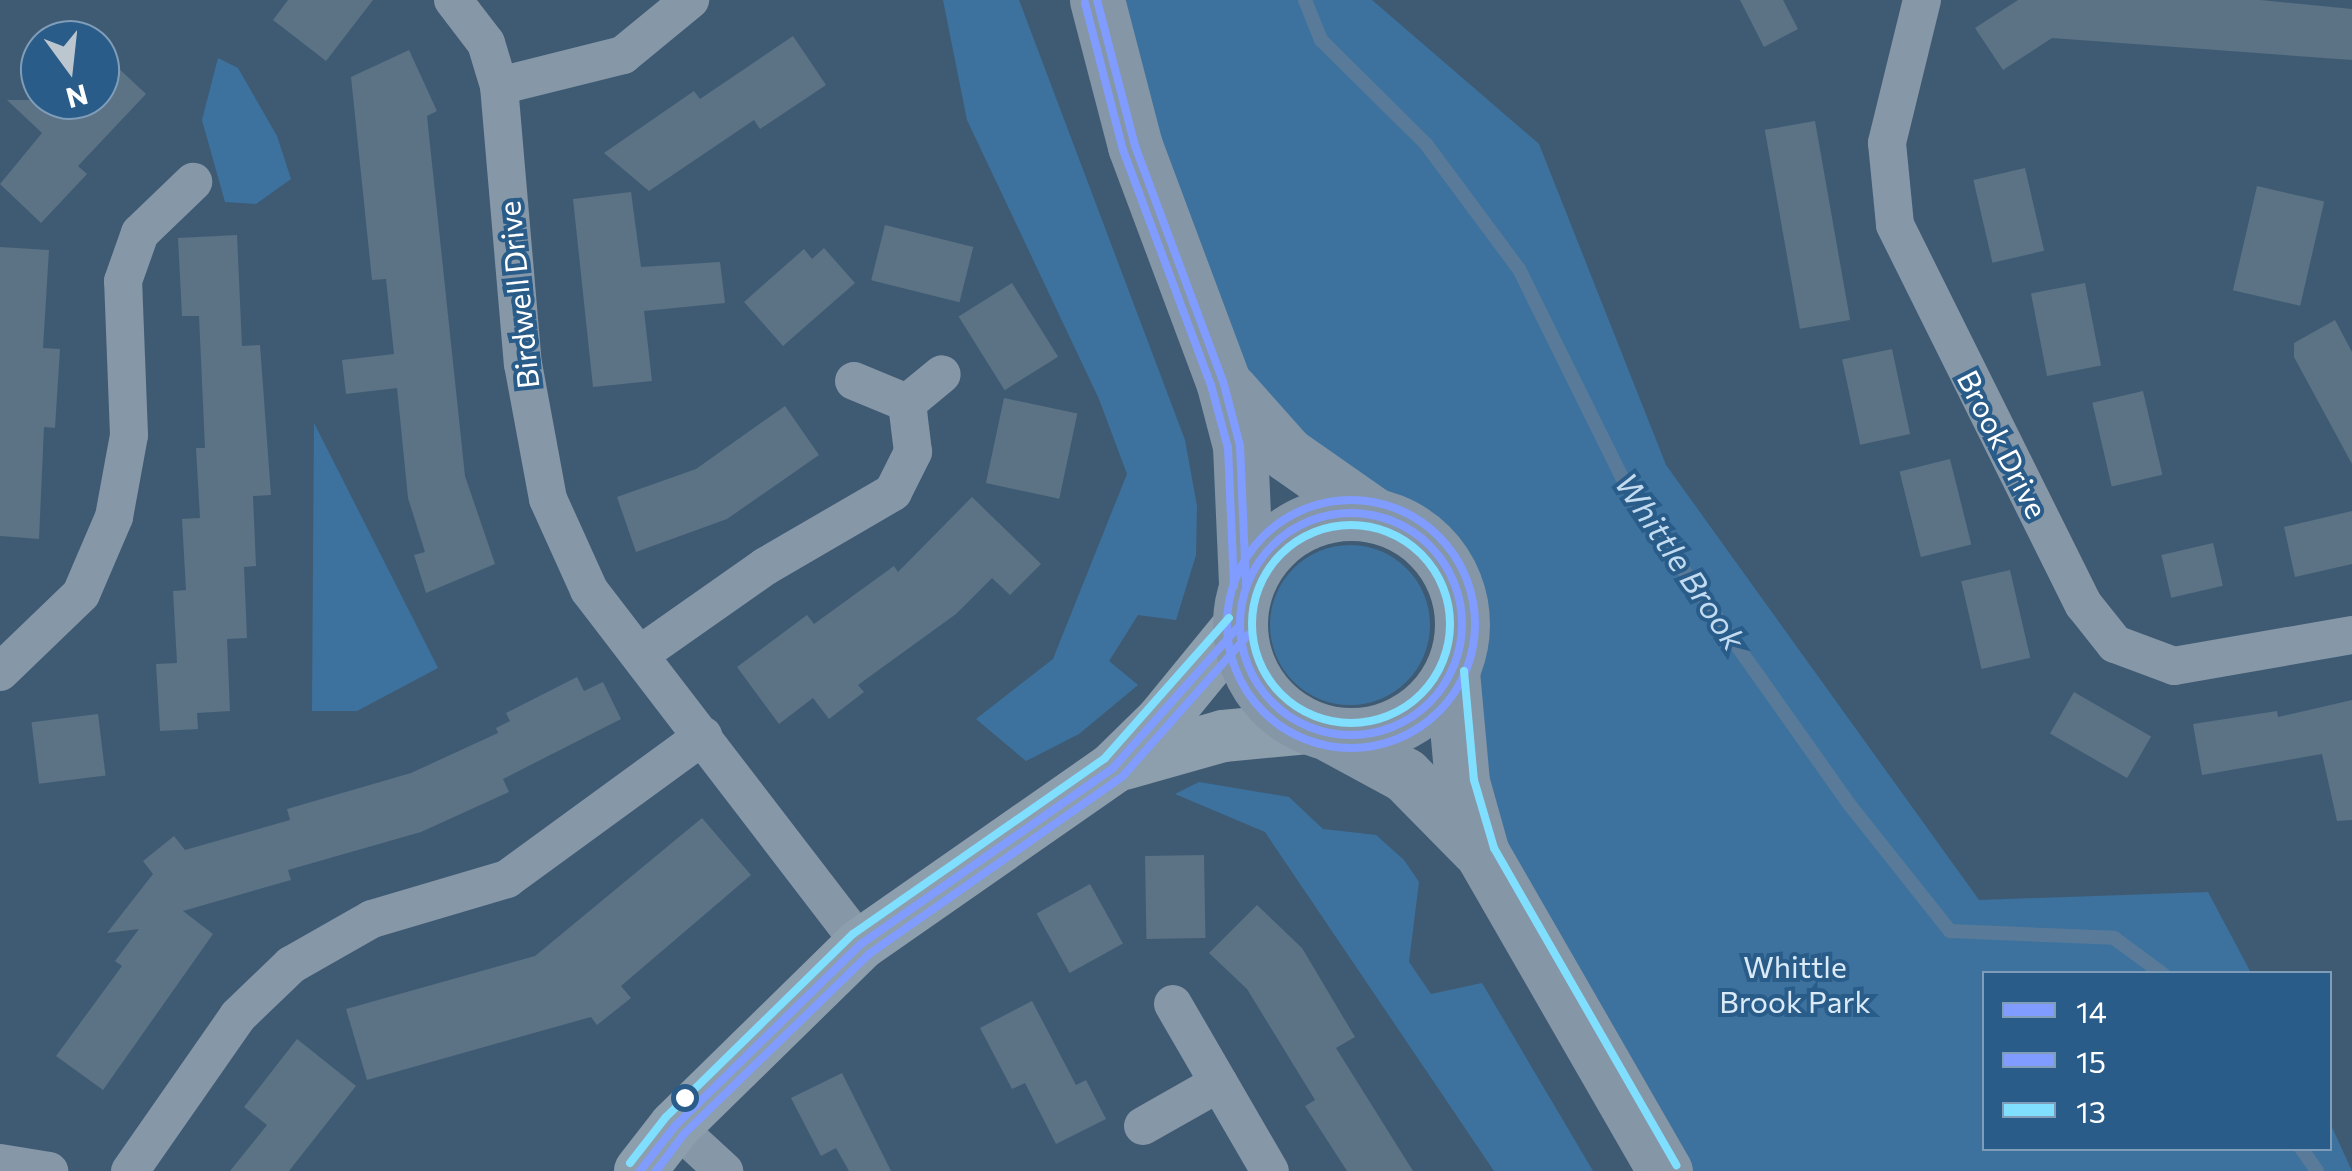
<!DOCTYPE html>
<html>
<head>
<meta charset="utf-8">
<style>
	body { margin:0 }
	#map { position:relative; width:2352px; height:1171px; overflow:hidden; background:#3f5b73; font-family:Commissioner,sans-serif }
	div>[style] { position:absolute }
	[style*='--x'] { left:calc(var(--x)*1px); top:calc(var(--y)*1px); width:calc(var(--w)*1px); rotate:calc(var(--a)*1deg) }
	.green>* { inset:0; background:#3d729f }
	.round { border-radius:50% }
	.stream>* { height:14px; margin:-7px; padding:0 7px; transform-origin:7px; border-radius:7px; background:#597b99 }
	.building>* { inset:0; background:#5c7285; transform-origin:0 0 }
	.street>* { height:38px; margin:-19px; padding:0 19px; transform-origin:19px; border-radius:19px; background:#8697a8 }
	.secondary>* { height:52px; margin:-26px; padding:0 26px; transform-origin:26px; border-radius:26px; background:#8d9ead }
	.primary>* { height:55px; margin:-27.5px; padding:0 27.5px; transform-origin:27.5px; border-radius:27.5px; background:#8596a6 }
	.primary>.ring { margin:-27.5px; padding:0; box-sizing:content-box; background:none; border:55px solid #8596a6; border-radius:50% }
	.bus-1>* { height:8px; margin:-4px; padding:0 4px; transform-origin:4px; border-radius:4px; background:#809cff }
	.bus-1>.ring { margin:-4px; padding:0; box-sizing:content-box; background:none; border:8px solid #809cff; border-radius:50% }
	.bus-2>* { height:8px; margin:-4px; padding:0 4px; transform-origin:4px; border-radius:4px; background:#809cff }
	.bus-2>.ring { margin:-4px; padding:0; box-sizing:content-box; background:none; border:8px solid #809cff; border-radius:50% }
	.bus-3>* { height:8px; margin:-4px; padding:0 4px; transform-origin:4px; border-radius:4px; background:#80deff }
	.bus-3>.ring { margin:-4px; padding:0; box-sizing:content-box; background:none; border:8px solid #80deff; border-radius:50% }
	.dots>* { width:28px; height:28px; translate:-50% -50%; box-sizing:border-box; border:5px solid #295c89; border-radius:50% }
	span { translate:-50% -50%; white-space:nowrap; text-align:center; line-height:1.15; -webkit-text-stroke:8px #295c89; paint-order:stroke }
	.street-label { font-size:30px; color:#fff }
	.park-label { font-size:30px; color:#daeaf7 }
	.water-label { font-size:32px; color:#c2dbf0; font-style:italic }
	.legend { position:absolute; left:1982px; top:971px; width:350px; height:180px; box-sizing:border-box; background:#295c89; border:2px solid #7f9db8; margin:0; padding:12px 18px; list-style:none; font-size:30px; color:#fff }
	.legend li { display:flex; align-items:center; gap:20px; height:50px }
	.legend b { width:50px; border:2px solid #7f9db8 }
	.north { position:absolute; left:20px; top:20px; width:100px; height:100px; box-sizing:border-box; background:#295c89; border:2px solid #7f9db8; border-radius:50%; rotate:165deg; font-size:28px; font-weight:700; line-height:40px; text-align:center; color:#fff }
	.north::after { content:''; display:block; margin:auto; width:35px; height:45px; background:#bcc6ce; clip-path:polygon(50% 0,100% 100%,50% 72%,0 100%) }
</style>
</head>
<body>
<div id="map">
	<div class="green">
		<i style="clip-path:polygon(943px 0,1019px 0,1185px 440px,1197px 506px,1196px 555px,1176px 620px,1138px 615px,1109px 661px,1138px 685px,1079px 734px,1026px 761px,976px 719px,1053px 659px,1127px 474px,1099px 399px,967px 120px)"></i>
		<i style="clip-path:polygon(1121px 0,1372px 0,1539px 144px,1666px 465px,1979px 900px,2208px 892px,2251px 973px,1984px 974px,1984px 1148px,2330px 1148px,2330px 1123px,2352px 1171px,1677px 1171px,1505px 865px,1446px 659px,1449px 570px,1455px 560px,1418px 512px,1374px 498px,1223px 390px)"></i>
		<i style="clip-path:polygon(218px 58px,238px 68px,277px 136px,291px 179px,256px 204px,225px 202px,202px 120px)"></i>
		<i style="clip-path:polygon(314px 423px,438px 668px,357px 711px,312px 711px)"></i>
		<i class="round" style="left:1270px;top:545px;width:160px;height:160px"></i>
		<i style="clip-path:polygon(1199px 782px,1289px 797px,1323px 829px,1376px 835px,1404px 860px,1419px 882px,1409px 962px,1431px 994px,1482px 983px,1593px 1171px,1494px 1171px,1265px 832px,1175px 794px)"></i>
	</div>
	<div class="stream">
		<i style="--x:1305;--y:0;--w:43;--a:68.2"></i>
		<i style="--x:1321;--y:40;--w:148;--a:44.7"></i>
		<i style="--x:1426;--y:144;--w:156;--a:53.4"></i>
		<i style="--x:1519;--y:269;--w:253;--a:63.7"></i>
		<i style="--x:1631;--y:496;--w:377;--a:54.7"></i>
		<i style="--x:1849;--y:804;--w:162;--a:51.5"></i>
		<i style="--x:1950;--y:931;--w:164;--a:2.4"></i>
		<i style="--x:2114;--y:938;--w:61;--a:36.3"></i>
		<i style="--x:2301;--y:1148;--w:28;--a:55"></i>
	</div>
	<div class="building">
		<i style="clip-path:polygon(288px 0,373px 0,326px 61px,273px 20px)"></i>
		<i style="clip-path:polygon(1740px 0,1783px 0,1798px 29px,1764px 47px)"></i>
		<i style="clip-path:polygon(2018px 0,2260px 0,2352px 9px,2352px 60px,2052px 38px,2003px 70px,1975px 28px)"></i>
		<i style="clip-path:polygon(793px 36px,826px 85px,760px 129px,754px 120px,649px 191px,604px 153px,694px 91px,700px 99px)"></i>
		<i style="clip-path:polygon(409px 50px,437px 111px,427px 116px,465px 476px,495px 564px,426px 593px,414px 555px,425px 552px,408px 498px,397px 388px,346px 394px,342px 360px,394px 354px,386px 279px,372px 280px,351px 77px)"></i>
		<i style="clip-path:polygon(100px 51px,146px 94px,78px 166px,87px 174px,41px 223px,0 184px,42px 133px,7px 100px,100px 100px)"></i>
		<i style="left:1815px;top:121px;width:202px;height:51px;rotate:80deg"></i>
		<i style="left:2025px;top:168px;width:85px;height:53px;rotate:77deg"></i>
		<i style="left:2257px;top:186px;width:69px;height:107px;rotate:13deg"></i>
		<i style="clip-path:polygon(631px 192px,641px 267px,720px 262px,725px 303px,644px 311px,652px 381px,593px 387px,573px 199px)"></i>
		<i style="left:885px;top:225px;width:91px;height:57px;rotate:14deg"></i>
		<i style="clip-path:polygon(237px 235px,242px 346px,260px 345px,271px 495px,253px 496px,256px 566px,244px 567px,247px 638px,227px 639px,230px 711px,197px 713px,198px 729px,160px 731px,156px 664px,177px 663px,173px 591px,186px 590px,182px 519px,200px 518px,196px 448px,205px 448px,199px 316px,182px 316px,178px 238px)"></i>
		<i style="clip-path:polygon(0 247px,49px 250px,43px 348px,60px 349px,55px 428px,44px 427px,39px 539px,0 536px)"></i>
		<i style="clip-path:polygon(824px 248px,855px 283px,783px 346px,744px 302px,804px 249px,812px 259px)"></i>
		<i style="left:1012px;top:283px;width:87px;height:63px;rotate:58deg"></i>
		<i style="left:2085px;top:283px;width:84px;height:55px;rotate:79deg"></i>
		<i style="clip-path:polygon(2335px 320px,2352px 352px,2352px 464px,2294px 357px,2294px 343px)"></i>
		<i style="left:1892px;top:349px;width:87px;height:51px;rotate:78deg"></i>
		<i style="left:2143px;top:391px;width:86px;height:52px;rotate:77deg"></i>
		<i style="left:1004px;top:398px;width:75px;height:87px;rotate:12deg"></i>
		<i style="clip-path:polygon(785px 406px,819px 455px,727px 519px,636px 552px,617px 497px,696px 469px)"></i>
		<i style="left:1950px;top:459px;width:88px;height:52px;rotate:76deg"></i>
		<i style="clip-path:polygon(972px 497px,1041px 564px,1010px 595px,992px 578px,956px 614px,858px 685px,864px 692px,829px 719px,813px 698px,779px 724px,737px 667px,807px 615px,814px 624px,894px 566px,898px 572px)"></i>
		<i style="clip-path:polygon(2352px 511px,2352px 564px,2295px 577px,2284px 527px)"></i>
		<i style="left:2213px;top:543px;width:44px;height:53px;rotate:77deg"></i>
		<i style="left:2010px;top:570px;width:90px;height:50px;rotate:77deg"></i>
		<i style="clip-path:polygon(577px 677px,584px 691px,603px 682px,621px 719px,503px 779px,509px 792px,421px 832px,288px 870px,291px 880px,183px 911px,213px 934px,103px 1090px,56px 1056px,122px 966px,115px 961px,139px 929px,107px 933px,153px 874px,143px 861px,174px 836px,185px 850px,290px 820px,287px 809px,411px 773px,498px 733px,496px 728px,510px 721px,506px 713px)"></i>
		<i style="left:2074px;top:692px;width:89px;height:48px;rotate:30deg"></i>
		<i style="clip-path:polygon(2352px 700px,2352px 820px,2337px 821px,2322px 754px,2202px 775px,2193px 724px,2277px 711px,2278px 717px)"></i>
		<i style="left:98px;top:714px;width:62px;height:67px;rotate:83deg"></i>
		<i style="clip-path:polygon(702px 818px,751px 875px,621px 986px,631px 998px,597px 1025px,591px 1017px,367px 1080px,346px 1009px,535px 956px)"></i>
		<i style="left:1204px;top:855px;width:83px;height:59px;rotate:89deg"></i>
		<i style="left:1090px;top:884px;width:68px;height:61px;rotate:61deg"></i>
		<i style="clip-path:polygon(1257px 905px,1302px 948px,1355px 1037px,1336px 1048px,1413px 1171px,1347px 1171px,1305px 1106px,1315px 1100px,1247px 989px,1209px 953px)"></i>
		<i style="clip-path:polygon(1032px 1001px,1076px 1085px,1086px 1080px,1106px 1119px,1056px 1144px,1025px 1083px,1012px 1089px,980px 1028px)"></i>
		<i style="clip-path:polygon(297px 1039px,356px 1086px,289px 1171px,230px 1171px,267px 1125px,244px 1107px)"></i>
		<i style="clip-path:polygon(842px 1073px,891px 1171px,849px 1171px,836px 1148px,821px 1156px,791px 1098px)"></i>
	</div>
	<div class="street">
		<i style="--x:453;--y:0;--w:54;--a:52.5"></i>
		<i style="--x:486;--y:43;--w:45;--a:73.2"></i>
		<i style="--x:499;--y:86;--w:279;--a:85.1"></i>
		<i style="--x:523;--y:364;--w:137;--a:79.5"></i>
		<i style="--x:548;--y:499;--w:100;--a:65.7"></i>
		<i style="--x:589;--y:590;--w:446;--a:52.5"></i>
		<i style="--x:1922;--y:0;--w:147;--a:103.8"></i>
		<i style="--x:1887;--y:143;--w:82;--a:84.4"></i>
		<i style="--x:1895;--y:225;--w:424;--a:63.6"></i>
		<i style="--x:2084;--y:605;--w:50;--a:51.5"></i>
		<i style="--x:2115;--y:644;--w:63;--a:20.4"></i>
		<i style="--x:2174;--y:666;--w:181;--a:-9.9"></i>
		<i style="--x:499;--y:86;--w:128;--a:-14"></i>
		<i style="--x:623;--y:55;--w:87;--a:-39.4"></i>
		<i style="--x:854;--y:381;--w:57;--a:22.5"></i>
		<i style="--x:907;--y:403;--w:45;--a:-39.6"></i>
		<i style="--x:642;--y:653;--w:151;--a:-35.1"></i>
		<i style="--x:766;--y:566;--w:147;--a:-30.2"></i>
		<i style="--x:893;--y:492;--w:45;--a:-63.4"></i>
		<i style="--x:913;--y:452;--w:49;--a:-97"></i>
		<i style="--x:0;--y:672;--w:112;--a:-43.9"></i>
		<i style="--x:81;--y:594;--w:84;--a:-66.8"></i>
		<i style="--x:114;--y:517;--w:83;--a:-79.6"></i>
		<i style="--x:129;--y:435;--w:154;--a:-92.2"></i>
		<i style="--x:123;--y:281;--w:51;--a:-70.5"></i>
		<i style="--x:140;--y:233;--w:74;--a:-43.9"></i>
		<i style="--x:1173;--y:1004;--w:193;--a:59.9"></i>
		<i style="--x:675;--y:1126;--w:67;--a:42.6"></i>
		<i style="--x:1143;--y:1126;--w:87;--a:-29.5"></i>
		<i style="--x:0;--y:1163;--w:50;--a:9.3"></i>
		<i style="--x:130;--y:1171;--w:189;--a:-55.1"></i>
		<i style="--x:238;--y:1016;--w:74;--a:-43.9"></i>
		<i style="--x:291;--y:965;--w:93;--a:-29.6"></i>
		<i style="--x:372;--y:919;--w:141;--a:-16.5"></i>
		<i style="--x:507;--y:879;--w:243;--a:-36.1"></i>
	</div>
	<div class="secondary">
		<i style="--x:1124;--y:764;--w:103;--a:-15.8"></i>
		<i style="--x:1223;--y:736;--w:85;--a:-5.4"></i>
		<i style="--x:640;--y:1171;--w:57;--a:-52.1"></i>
		<i style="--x:675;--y:1126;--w:260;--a:-44.4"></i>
		<i style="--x:861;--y:944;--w:307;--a:-34.9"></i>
		<i style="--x:1113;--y:768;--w:69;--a:-44.4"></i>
		<i style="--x:1162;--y:720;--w:122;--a:-50.7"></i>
	</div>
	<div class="primary">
		<i style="--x:1097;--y:0;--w:151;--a:75.4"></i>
		<i style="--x:1135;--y:146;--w:251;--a:69.5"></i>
		<i style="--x:1223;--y:381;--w:67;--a:75.3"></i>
		<i style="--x:1240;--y:446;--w:139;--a:87.5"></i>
		<i style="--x:1231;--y:391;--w:84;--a:48.4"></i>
		<i style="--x:1287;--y:454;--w:106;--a:35"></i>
		<i class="ring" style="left:1240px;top:513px;width:167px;height:167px"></i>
		<i style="--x:1452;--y:672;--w:110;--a:84.8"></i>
		<i style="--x:1462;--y:782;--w:74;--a:74.3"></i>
		<i style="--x:1482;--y:853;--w:367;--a:60.1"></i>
		<i style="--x:1331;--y:735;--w:84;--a:28.4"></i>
		<i style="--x:1405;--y:775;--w:103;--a:45.4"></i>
	</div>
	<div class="bus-1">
		<i style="--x:1097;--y:0;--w:151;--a:75.4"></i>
		<i style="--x:1135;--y:146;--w:251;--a:69.5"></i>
		<i style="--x:1223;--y:381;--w:67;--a:75.3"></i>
		<i style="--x:1240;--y:446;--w:139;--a:87.5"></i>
		<i class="ring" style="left:1240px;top:513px;width:214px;height:214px"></i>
		<i style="--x:640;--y:1171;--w:57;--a:-52.1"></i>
		<i style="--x:675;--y:1126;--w:260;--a:-44.4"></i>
		<i style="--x:861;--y:944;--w:307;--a:-34.9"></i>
		<i style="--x:1113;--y:768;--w:190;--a:-48.4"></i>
	</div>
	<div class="bus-2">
		<i style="--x:1085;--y:3;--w:152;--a:75.5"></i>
		<i style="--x:1123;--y:150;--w:251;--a:69.5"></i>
		<i style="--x:1211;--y:385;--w:65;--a:74.9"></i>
		<i style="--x:1228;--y:448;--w:138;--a:87.5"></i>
		<i class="ring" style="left:1227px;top:500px;width:240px;height:240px"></i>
		<i style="--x:656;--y:1171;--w:46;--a:-52.9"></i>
		<i style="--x:684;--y:1134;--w:258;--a:-44.2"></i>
		<i style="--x:869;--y:954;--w:309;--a:-35"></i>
		<i style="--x:1122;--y:777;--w:191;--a:-48.4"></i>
	</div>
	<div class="bus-3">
		<i class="ring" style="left:1252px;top:525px;width:190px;height:190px"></i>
		<i style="--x:1464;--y:671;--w:109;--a:84.8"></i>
		<i style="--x:1474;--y:780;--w:71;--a:73.6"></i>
		<i style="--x:1494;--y:848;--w:366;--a:60.1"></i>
		<i style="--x:630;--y:1163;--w:58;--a:-52"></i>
		<i style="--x:666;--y:1117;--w:262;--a:-44.4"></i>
		<i style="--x:853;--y:934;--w:307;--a:-34.9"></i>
		<i style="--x:1105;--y:758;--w:187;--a:-48.5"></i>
	</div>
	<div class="dots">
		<i style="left:685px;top:1098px;background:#fff"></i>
	</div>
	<div class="street-label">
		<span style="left:518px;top:295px;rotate:-96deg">Birdwell Drive</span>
		<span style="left:2003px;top:444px;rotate:63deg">Brook Drive</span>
	</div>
	<div class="park-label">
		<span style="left:1795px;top:983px">Whittle<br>Brook Park</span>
	</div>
	<div class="water-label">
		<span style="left:1681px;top:561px;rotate:56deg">Whittle Brook</span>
	</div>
	<ul class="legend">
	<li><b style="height:12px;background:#809cff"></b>14</li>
	<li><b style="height:12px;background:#809cff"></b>15</li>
	<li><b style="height:12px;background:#80deff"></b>13</li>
	</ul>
	<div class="north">N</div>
</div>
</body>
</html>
